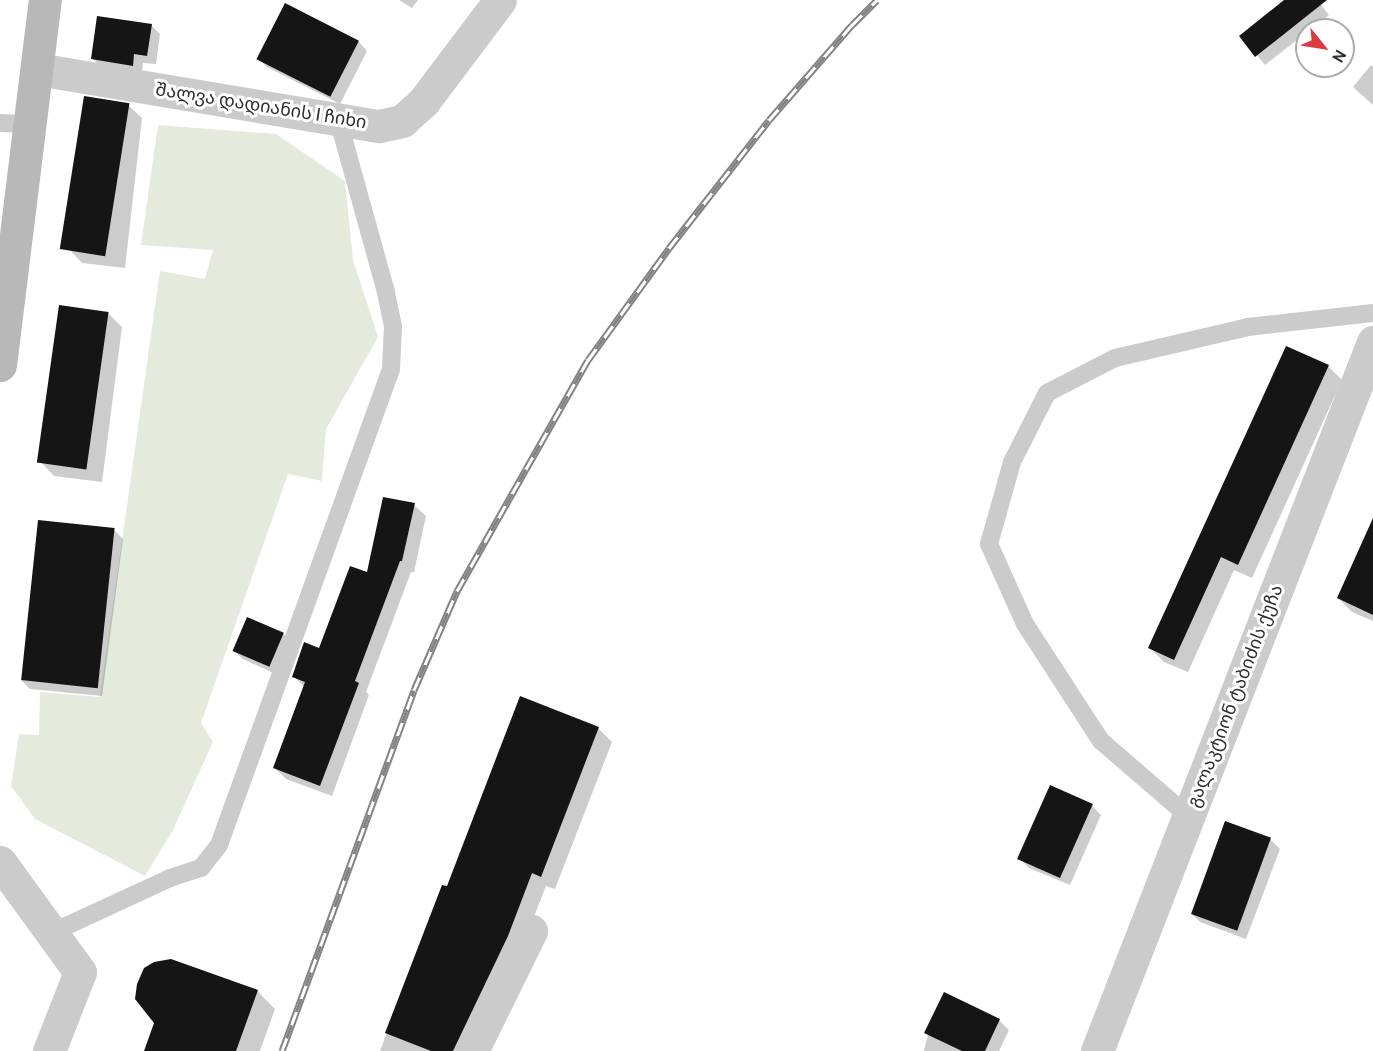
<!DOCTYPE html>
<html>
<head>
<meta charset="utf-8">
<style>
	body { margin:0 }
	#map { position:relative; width:1373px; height:1051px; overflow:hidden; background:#fff; font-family:Cabin,"Noto Sans Georgian",sans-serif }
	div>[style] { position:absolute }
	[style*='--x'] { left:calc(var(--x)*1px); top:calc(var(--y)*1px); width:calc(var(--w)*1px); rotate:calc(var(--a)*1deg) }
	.green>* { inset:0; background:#e4ebdd }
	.shadow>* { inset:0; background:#0003 }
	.building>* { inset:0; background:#151515; transform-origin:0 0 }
	.service>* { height:18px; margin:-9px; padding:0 9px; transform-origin:9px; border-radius:9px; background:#cbcbcb }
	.minor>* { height:33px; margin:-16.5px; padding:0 16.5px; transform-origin:16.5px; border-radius:16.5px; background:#cbcbcb }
	.secondary>* { height:33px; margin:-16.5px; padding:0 16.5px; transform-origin:16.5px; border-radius:16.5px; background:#b8b8b8 }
	.rail>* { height:7px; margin-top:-3.5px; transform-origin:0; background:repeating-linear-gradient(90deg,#fff 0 14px,#838383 0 28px); box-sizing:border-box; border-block:2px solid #838383 }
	span { translate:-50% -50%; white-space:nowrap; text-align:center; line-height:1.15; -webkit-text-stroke:6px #fff; paint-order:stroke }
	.street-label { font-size:18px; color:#2e2e2e }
	.north { position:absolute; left:1295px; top:18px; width:60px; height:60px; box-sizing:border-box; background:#fff; border:2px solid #ababab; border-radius:50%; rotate:120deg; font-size:16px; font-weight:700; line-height:24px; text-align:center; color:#2e2e2e }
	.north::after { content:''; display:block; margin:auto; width:21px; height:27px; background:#dd3942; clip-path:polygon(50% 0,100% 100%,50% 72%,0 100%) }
</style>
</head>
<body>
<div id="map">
	<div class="green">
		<i style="clip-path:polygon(158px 125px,276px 134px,345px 181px,353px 260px,378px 337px,326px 429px,322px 481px,288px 474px,201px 723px,213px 742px,173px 830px,145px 876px,35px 819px,11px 786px,19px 734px,39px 735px,40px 692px,100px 697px,160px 271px,205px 279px,213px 250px,141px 245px)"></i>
	</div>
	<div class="shadow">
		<i style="clip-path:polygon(399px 0,418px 0,412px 8px)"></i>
		<i style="clip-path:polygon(1286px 0,1317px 0,1329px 15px,1265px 65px,1241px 36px)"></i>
		<i style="clip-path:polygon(151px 25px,160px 34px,156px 64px,143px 63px,142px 74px,102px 68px,92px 58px)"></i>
		<i style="clip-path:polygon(358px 41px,367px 51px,340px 104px,267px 67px,258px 58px)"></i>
		<i style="clip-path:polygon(1371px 65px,1373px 67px,1373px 105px,1353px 87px)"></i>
		<i style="clip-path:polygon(128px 105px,142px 118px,125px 268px,82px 263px,69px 249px)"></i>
		<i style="clip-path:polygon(108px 313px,122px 327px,102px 482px,54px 476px,41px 462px)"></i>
		<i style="clip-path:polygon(1328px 366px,1342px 380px,1252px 578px,1234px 570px,1188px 672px,1164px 662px,1150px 648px)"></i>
		<i style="clip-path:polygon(414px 505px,426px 516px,414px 572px,411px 572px,366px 692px,369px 695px,332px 796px,286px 779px,275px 768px,305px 688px,294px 676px,320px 650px)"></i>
		<i style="clip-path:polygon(1373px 522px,1373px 621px,1352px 612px,1338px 598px)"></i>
		<i style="clip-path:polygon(114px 530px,123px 539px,102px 696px,30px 689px,21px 680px)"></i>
		<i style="clip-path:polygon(283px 634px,292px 643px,280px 676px,243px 659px,233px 650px)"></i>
		<i style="clip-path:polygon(598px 728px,612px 742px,555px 889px,546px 886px,521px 950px,471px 1051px,380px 1051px,443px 887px,447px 888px)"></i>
		<i style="clip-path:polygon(1092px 806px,1101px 815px,1070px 885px,1029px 868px,1020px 858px)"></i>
		<i style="clip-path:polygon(1226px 823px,1271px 840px,1280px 849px,1246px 939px,1200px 922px,1191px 913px)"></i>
		<i style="clip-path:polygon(257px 991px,275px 1009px,260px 1051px,146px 1051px)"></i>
		<i style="clip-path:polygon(944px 994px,1000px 1021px,1009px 1030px,999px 1051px,924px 1051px,928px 1035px,926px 1032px)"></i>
	</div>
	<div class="building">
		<i style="clip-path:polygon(1284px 0,1327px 0,1255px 57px,1239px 36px)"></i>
		<i style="left:285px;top:3px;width:83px;height:63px;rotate:27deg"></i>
		<i style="clip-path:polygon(97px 16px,152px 24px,147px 56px,134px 54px,133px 66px,91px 59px)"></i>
		<i style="left:84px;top:96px;width:46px;height:155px;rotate:9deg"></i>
		<i style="left:59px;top:305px;width:50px;height:159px;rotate:8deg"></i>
		<i style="clip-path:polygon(1286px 346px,1329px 365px,1238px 565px,1221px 557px,1174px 660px,1148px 648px)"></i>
		<i style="clip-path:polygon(383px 497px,415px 503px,402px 561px,400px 561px,355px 681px,359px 683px,320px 786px,273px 768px,305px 682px,292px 677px,304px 642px,319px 648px,350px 566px,367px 572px)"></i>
		<i style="clip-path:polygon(1373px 518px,1373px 615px,1337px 598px)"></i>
		<i style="left:38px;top:520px;width:77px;height:161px;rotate:6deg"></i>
		<i style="left:247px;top:617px;width:40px;height:37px;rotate:23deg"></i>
		<i style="clip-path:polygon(520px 696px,599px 727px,541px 877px,532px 873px,508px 936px,453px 1051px,431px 1051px,385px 1033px,442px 885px,447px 886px)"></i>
		<i style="left:1050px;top:785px;width:47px;height:81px;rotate:24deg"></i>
		<i style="left:1225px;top:821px;width:49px;height:99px;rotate:20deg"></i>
		<i style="clip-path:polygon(171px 959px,258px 990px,236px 1051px,144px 1051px,154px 1023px,135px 999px,137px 984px,144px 968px,154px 962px)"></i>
		<i style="clip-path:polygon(944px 992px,1000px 1019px,985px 1051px,962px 1051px,924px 1033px)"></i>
	</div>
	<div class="service">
		<i style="--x:0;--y:123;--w:28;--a:2"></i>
		<i style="--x:1188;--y:816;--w:115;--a:-139.2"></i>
		<i style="--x:1101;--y:741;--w:140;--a:-123"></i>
		<i style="--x:1025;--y:624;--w:88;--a:-114.2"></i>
		<i style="--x:989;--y:544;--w:85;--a:-74.3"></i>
		<i style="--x:1012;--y:462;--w:77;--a:-63.1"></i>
		<i style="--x:1047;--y:393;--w:76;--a:-27.2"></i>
		<i style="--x:1115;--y:358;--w:137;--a:-13.1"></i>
		<i style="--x:1248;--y:327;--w:126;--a:-6.4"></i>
		<i style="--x:51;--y:933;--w:131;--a:-24.8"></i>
		<i style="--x:170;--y:878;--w:33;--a:-18"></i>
		<i style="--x:201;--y:868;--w:29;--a:-52"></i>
		<i style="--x:219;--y:845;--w:506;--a:-70.13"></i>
		<i style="--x:391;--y:369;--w:43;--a:-87.3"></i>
		<i style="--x:393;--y:326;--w:35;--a:-102"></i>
		<i style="--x:386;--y:292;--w:180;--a:-105.5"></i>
	</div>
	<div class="minor">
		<i style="--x:37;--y:69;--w:347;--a:9.5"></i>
		<i style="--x:379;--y:126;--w:24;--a:-12"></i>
		<i style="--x:402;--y:121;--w:30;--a:-42"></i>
		<i style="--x:424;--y:101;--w:126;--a:-53"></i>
		<i style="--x:0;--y:862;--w:136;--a:54"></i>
		<i style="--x:80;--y:972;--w:85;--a:111.4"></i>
		<i style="--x:472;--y:1051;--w:134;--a:-63.8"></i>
		<i style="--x:1097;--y:1051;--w:761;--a:-68.73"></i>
	</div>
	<div class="secondary">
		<i style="--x:0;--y:365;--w:368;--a:-83"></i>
	</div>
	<div class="rail">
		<i style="--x:282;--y:1051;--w:384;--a:-69.9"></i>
		<i style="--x:414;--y:690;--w:108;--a:-66.5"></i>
		<i style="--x:457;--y:591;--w:140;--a:-60.5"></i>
		<i style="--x:526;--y:469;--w:125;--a:-60.4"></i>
		<i style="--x:588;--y:360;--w:138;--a:-54.1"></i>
		<i style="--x:669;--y:248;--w:162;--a:-52"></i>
		<i style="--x:769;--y:120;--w:126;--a:-48.9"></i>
		<i style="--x:852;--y:25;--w:35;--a:-45"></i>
	</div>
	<div class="street-label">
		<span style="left:261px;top:106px;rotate:9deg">შალვა დადიანის I ჩიხი</span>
		<span style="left:1235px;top:696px;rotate:-69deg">გალაკტიონ ტაბიძის ქუჩა</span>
	</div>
	<div class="north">N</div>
</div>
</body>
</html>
